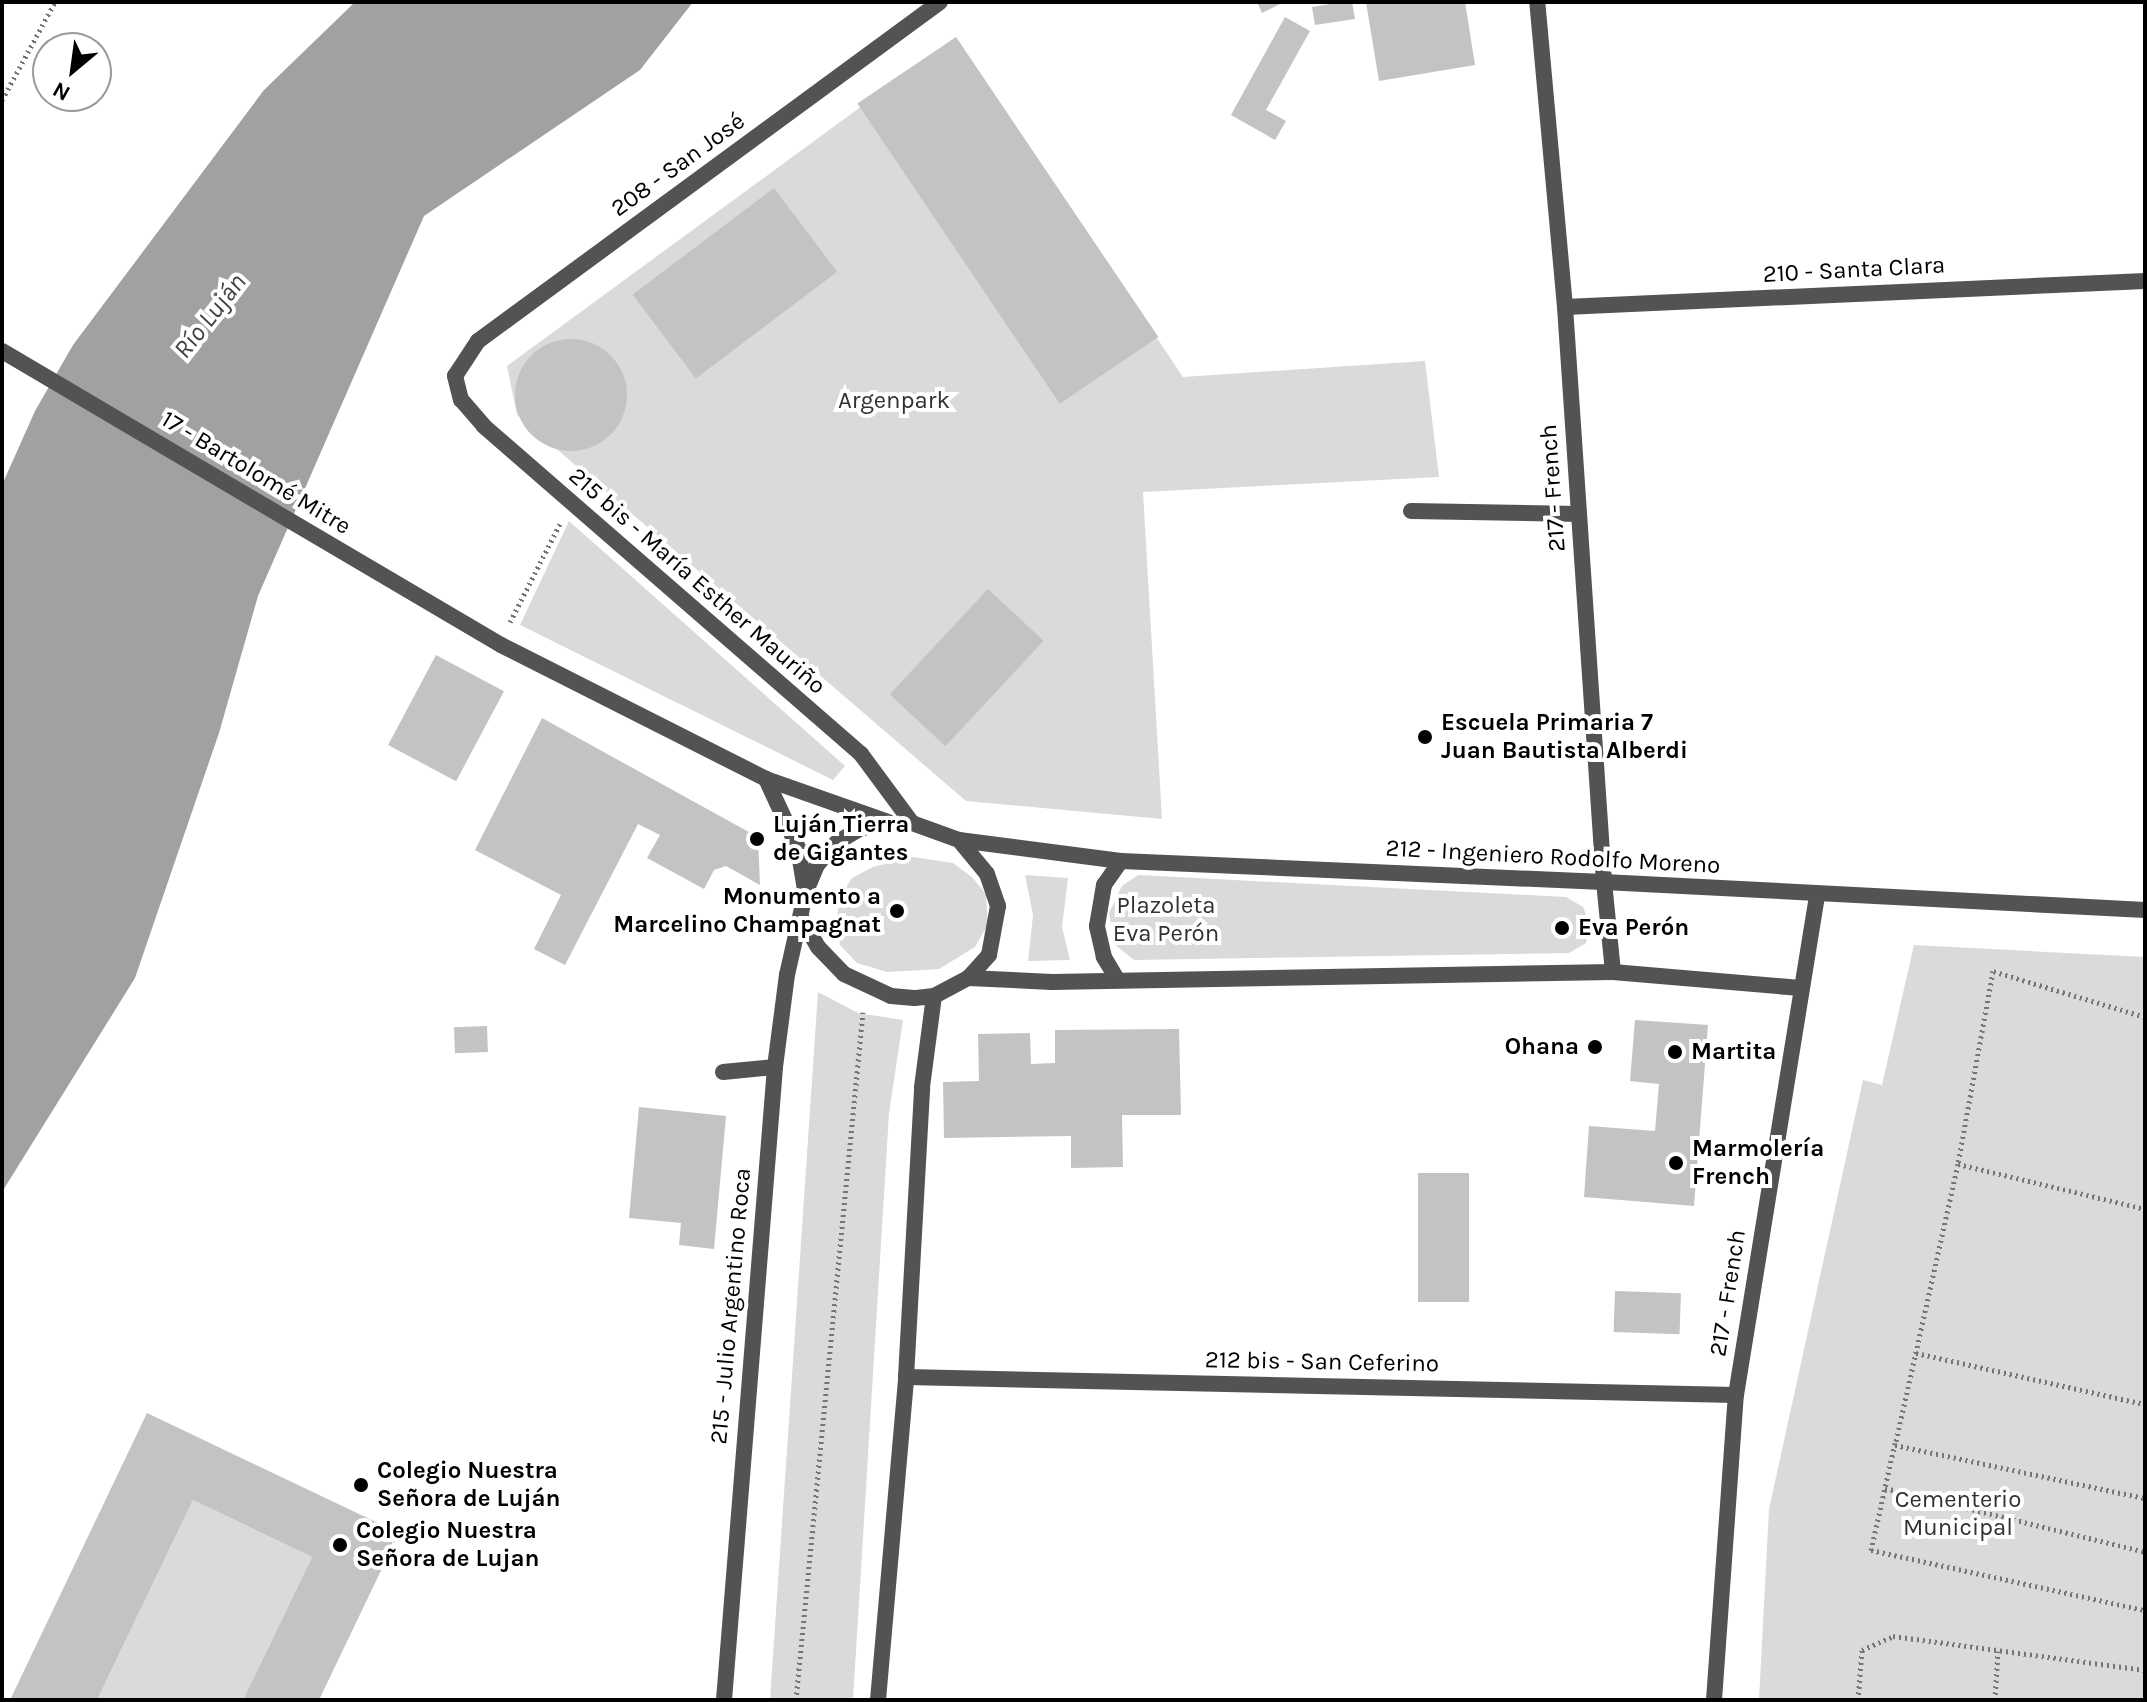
<!DOCTYPE html>
<html>
<head>
<meta charset="utf-8">
<style>
	body { margin:0 }
	#map { position:relative; width:2147px; height:1702px; overflow:hidden; background:#fff; font-family:Karla,sans-serif }
	div>[style] { position:absolute }
	[style*='--x'] { left:calc(var(--x)*1px); top:calc(var(--y)*1px); width:calc(var(--w)*1px); rotate:calc(var(--a)*1deg) }
	.green>* { inset:0; background:#dadada }
	.water>* { inset:0; background:#a1a1a1 }
	.building>* { inset:0; background:#c3c3c3; transform-origin:0 0 }
	.round { border-radius:50% }
	.path>* { height:5px; margin-top:-2.5px; transform-origin:0; background:repeating-linear-gradient(90deg,#757575 0 2px,transparent 0 6px) }
	.service>* { height:16px; margin:-8px; padding:0 8px; transform-origin:8px; border-radius:8px; background:#535353 }
	.minor>* { height:16px; margin:-8px; padding:0 8px; transform-origin:8px; border-radius:8px; background:#535353 }
	.tertiary>* { height:16px; margin:-8px; padding:0 8px; transform-origin:8px; border-radius:8px; background:#535353 }
	.dots>* { width:22px; height:22px; translate:-50% -50%; box-sizing:border-box; border:4px solid #fff; border-radius:50% }
	span { translate:-50% -50%; white-space:nowrap; text-align:center; line-height:1.15; -webkit-text-stroke:8px #fff; paint-order:stroke }
	.street-label { font-size:24px; color:#000 }
	.park-label { font-size:24px; color:#313131 }
	.poi-label { font-size:24px; color:#000; font-weight:700 }
	.left { translate:0 -50%; text-align:left }
	.right { translate:-100% -50%; text-align:right }
	.water-label { font-size:26px; color:#424242; font-style:italic }
	.frame { position:absolute; inset:0; border:4px solid #000; pointer-events:none }
	.north { position:absolute; left:32px; top:32px; width:80px; height:80px; box-sizing:border-box; background:#fff; border:2px solid #999; border-radius:50%; rotate:209deg; font-size:22px; font-weight:700; line-height:32px; text-align:center; color:#000 }
	.north::after { content:''; display:block; margin:auto; width:28px; height:36px; background:#000; clip-path:polygon(50% 0,100% 100%,50% 72%,0 100%) }
</style>
</head>
<body>
<div id="map">
	<div class="green">
		<i style="clip-path:polygon(956px 37px,1183px 377px,1425px 361px,1439px 477px,1143px 492px,1162px 819px,966px 801px,517px 415px,507px 366px)"></i>
		<i style="clip-path:polygon(569px 521px,845px 766px,833px 780px,520px 625px)"></i>
		<i style="clip-path:polygon(913px 857px,953px 863px,972px 877px,986px 894px,988px 924px,975px 947px,939px 969px,887px 972px,857px 963px,840px 945px,836px 920px,841px 895px,852px 878px,873px 867px)"></i>
		<i style="clip-path:polygon(1025px 875px,1068px 878px,1062px 927px,1070px 960px,1028px 961px,1033px 915px)"></i>
		<i style="clip-path:polygon(1138px 875px,1566px 897px,1583px 907px,1590px 924px,1586px 943px,1569px 953px,1134px 960px,1114px 944px,1109px 913px,1122px 886px)"></i>
		<i style="clip-path:polygon(1914px 945px,2145px 957px,2145px 1700px,1759px 1700px,1769px 1509px,1863px 1080px,1882px 1085px)"></i>
		<i style="clip-path:polygon(818px 992px,858px 1013px,903px 1020px,889px 1113px,853px 1700px,770px 1700px)"></i>
		<i style="clip-path:polygon(193px 1500px,312px 1557px,243px 1700px,97px 1700px)"></i>
	</div>
	<div class="water">
		<i style="clip-path:polygon(355px 2px,693px 2px,640px 70px,424px 216px,258px 596px,219px 733px,135px 978px,2px 1192px,2px 485px,35px 411px,73px 345px,264px 90px)"></i>
	</div>
	<div class="building">
		<i style="clip-path:polygon(1257px 2px,1284px 2px,1262px 13px)"></i>
		<i style="clip-path:polygon(1342px 2px,1352px 2px,1355px 19px,1315px 25px,1312px 7px)"></i>
		<i style="clip-path:polygon(1366px 2px,1465px 2px,1475px 65px,1379px 81px)"></i>
		<i style="clip-path:polygon(1285px 17px,1310px 31px,1266px 110px,1286px 121px,1275px 140px,1231px 115px)"></i>
		<i style="left:956px;top:37px;width:362px;height:119px;rotate:56deg"></i>
		<i style="left:774px;top:188px;width:105px;height:177px;rotate:53deg"></i>
		<i class="round" style="left:515px;top:339px;width:112px;height:112px"></i>
		<i style="left:988px;top:589px;width:76px;height:144px;rotate:43deg"></i>
		<i style="left:436px;top:655px;width:77px;height:102px;rotate:28deg"></i>
		<i style="clip-path:polygon(542px 718px,758px 837px,760px 885px,726px 866px,714px 870px,704px 889px,647px 858px,660px 835px,638px 824px,565px 965px,534px 949px,561px 895px,475px 850px)"></i>
		<i style="clip-path:polygon(1635px 1020px,1708px 1025px,1694px 1206px,1584px 1197px,1589px 1126px,1655px 1131px,1659px 1084px,1630px 1081px)"></i>
		<i style="left:487px;top:1026px;width:26px;height:33px;rotate:88deg"></i>
		<i style="clip-path:polygon(1179px 1029px,1181px 1115px,1122px 1115px,1123px 1167px,1071px 1168px,1071px 1136px,944px 1138px,943px 1082px,979px 1081px,978px 1034px,1030px 1033px,1031px 1064px,1055px 1063px,1055px 1030px)"></i>
		<i style="clip-path:polygon(639px 1107px,726px 1116px,714px 1249px,679px 1245px,681px 1223px,629px 1218px)"></i>
		<i style="left:1418px;top:1173px;width:51px;height:129px"></i>
		<i style="left:1615px;top:1291px;width:66px;height:41px;rotate:2deg"></i>
		<i style="clip-path:polygon(147px 1413px,399px 1533px,319px 1700px,243px 1700px,312px 1557px,193px 1500px,97px 1700px,10px 1700px)"></i>
	</div>
	<div class="path">
		<i style="--x:2;--y:100;--w:111;--a:-61.6"></i>
		<i style="--x:510;--y:622;--w:110;--a:-63"></i>
		<i style="--x:2145;--y:1017;--w:159;--a:-163.2"></i>
		<i style="--x:1993;--y:971;--w:196;--a:100.3"></i>
		<i style="--x:1958;--y:1164;--w:288;--a:102.6"></i>
		<i style="--x:1895;--y:1445;--w:256;--a:12"></i>
		<i style="--x:1958;--y:1164;--w:192;--a:13.5"></i>
		<i style="--x:1916;--y:1353;--w:235;--a:12.6"></i>
		<i style="--x:1895;--y:1443;--w:110;--a:102.6"></i>
		<i style="--x:1871;--y:1550;--w:280;--a:12.4"></i>
		<i style="--x:1885;--y:1488;--w:268;--a:13.8"></i>
		<i style="--x:796;--y:1700;--w:691;--a:-84.44"></i>
		<i style="--x:1858;--y:1700;--w:50;--a:-85.4"></i>
		<i style="--x:1862;--y:1650;--w:34;--a:-24"></i>
		<i style="--x:1893;--y:1636;--w:254;--a:7.7"></i>
		<i style="--x:1995;--y:1700;--w:49;--a:-86.5"></i>
	</div>
	<div class="service">
		<i style="--x:1411;--y:511;--w:168;--a:1"></i>
		<i style="--x:723;--y:1072;--w:52;--a:-5.5"></i>
	</div>
	<div class="minor">
		<i style="--x:1565;--y:307;--w:581;--a:-2.57"></i>
		<i style="--x:1613;--y:972;--w:90;--a:-95.7"></i>
		<i style="--x:1604;--y:882;--w:542;--a:2.96"></i>
		<i style="--x:968;--y:978;--w:84;--a:2.7"></i>
		<i style="--x:1052;--y:982;--w:561;--a:-1.02"></i>
		<i style="--x:1613;--y:972;--w:188;--a:4.9"></i>
		<i style="--x:1117;--y:979;--w:26;--a:-121"></i>
		<i style="--x:1104;--y:957;--w:32;--a:-103"></i>
		<i style="--x:1097;--y:926;--w:42;--a:-80.3"></i>
		<i style="--x:1104;--y:885;--w:29;--a:-55"></i>
		<i style="--x:906;--y:1377;--w:830;--a:1.24"></i>
		<i style="--x:1714;--y:1700;--w:306;--a:-85.9"></i>
		<i style="--x:1736;--y:1395;--w:506;--a:-80.78"></i>
	</div>
	<div class="tertiary">
		<i style="--x:2;--y:351;--w:579;--a:30.51"></i>
		<i style="--x:501;--y:645;--w:297;--a:26.8"></i>
		<i style="--x:766;--y:779;--w:129;--a:19.4"></i>
		<i style="--x:766;--y:779;--w:76;--a:65.1"></i>
		<i style="--x:798;--y:848;--w:43;--a:80.5"></i>
		<i style="--x:912;--y:823;--w:86;--a:-126.5"></i>
		<i style="--x:861;--y:754;--w:500;--a:-139"></i>
		<i style="--x:484;--y:426;--w:35;--a:-131"></i>
		<i style="--x:461;--y:400;--w:25;--a:-104"></i>
		<i style="--x:455;--y:376;--w:42;--a:-56.7"></i>
		<i style="--x:478;--y:341;--w:573;--a:-36.27"></i>
		<i style="--x:959;--y:840;--w:163;--a:7.4"></i>
		<i style="--x:1121;--y:861;--w:483;--a:2.5"></i>
		<i style="--x:1604;--y:882;--w:576;--a:-93.88"></i>
		<i style="--x:1565;--y:307;--w:306;--a:-95.2"></i>
		<i style="--x:724;--y:1700;--w:635;--a:-85.39"></i>
		<i style="--x:775;--y:1067;--w:93;--a:-82.6"></i>
		<i style="--x:787;--y:975;--w:86;--a:-77.3"></i>
		<i style="--x:806;--y:891;--w:28;--a:-67"></i>
		<i style="--x:817;--y:865;--w:29;--a:-49"></i>
		<i style="--x:836;--y:843;--w:29;--a:-31"></i>
		<i style="--x:861;--y:828;--w:51;--a:-5.6"></i>
		<i style="--x:912;--y:823;--w:50;--a:19.9"></i>
		<i style="--x:959;--y:840;--w:44;--a:50.5"></i>
		<i style="--x:987;--y:874;--w:34;--a:71"></i>
		<i style="--x:998;--y:906;--w:50;--a:100.4"></i>
		<i style="--x:989;--y:955;--w:31;--a:132"></i>
		<i style="--x:968;--y:978;--w:38;--a:152"></i>
		<i style="--x:934;--y:996;--w:20;--a:174"></i>
		<i style="--x:914;--y:998;--w:23;--a:-175"></i>
		<i style="--x:891;--y:996;--w:52;--a:-154.9"></i>
		<i style="--x:844;--y:974;--w:37;--a:-134"></i>
		<i style="--x:818;--y:947;--w:34;--a:-120"></i>
		<i style="--x:878;--y:1700;--w:324;--a:-85"></i>
		<i style="--x:906;--y:1377;--w:290;--a:-86.8"></i>
		<i style="--x:922;--y:1087;--w:92;--a:-82.5"></i>
	</div>
	<div class="dots">
		<i style="left:1425px;top:737px;background:#000"></i>
		<i style="left:757px;top:839px;background:#000"></i>
		<i style="left:897px;top:911px;background:#000"></i>
		<i style="left:1562px;top:928px;background:#000"></i>
		<i style="left:1595px;top:1047px;background:#000"></i>
		<i style="left:1675px;top:1052px;background:#000"></i>
		<i style="left:1676px;top:1163px;background:#000"></i>
		<i style="left:361px;top:1485px;background:#000"></i>
		<i style="left:340px;top:1545px;background:#000"></i>
	</div>
	<div class="street-label">
		<span style="left:678px;top:165px;rotate:-36deg">208 - San José</span>
		<span style="left:1854px;top:270px;rotate:-3deg">210 - Santa Clara</span>
		<span style="left:256px;top:473px;rotate:31deg">17 - Bartolomé Mitre</span>
		<span style="left:1553px;top:488px;rotate:-94deg">217 - French</span>
		<span style="left:697px;top:581px;rotate:41deg">215 bis - María Esther Mauriño</span>
		<span style="left:1553px;top:857px;rotate:3deg">212 - Ingeniero Rodolfo Moreno</span>
		<span style="left:1728px;top:1293px;rotate:-81deg">217 - French</span>
		<span style="left:731px;top:1306px;rotate:-85deg">215 - Julio Argentino Roca</span>
		<span style="left:1322px;top:1362px;rotate:1deg">212 bis - San Ceferino</span>
	</div>
	<div class="park-label">
		<span style="left:894px;top:401px">Argenpark</span>
		<span style="left:1166px;top:920px">Plazoleta<br>Eva Perón</span>
		<span style="left:1958px;top:1514px">Cementerio<br>Municipal</span>
	</div>
	<div class="poi-label">
		<span class="left" style="left:1441px;top:737px">Escuela Primaria 7<br>Juan Bautista Alberdi</span>
		<span class="left" style="left:773px;top:839px">Luján Tierra<br>de Gigantes</span>
		<span class="right" style="left:881px;top:911px">Monumento a<br>Marcelino Champagnat</span>
		<span class="left" style="left:1578px;top:928px">Eva Perón</span>
		<span class="right" style="left:1579px;top:1047px">Ohana</span>
		<span class="left" style="left:1691px;top:1052px">Martita</span>
		<span class="left" style="left:1692px;top:1163px">Marmolería<br>French</span>
		<span class="left" style="left:377px;top:1485px">Colegio Nuestra<br>Señora de Luján</span>
		<span class="left" style="left:356px;top:1545px">Colegio Nuestra<br>Señora de Lujan</span>
	</div>
	<div class="water-label">
		<span style="left:210px;top:316px;rotate:-52deg">Río Luján</span>
	</div>
	<div class="frame"></div>
	<div class="north">N</div>
</div>
</body>
</html>
